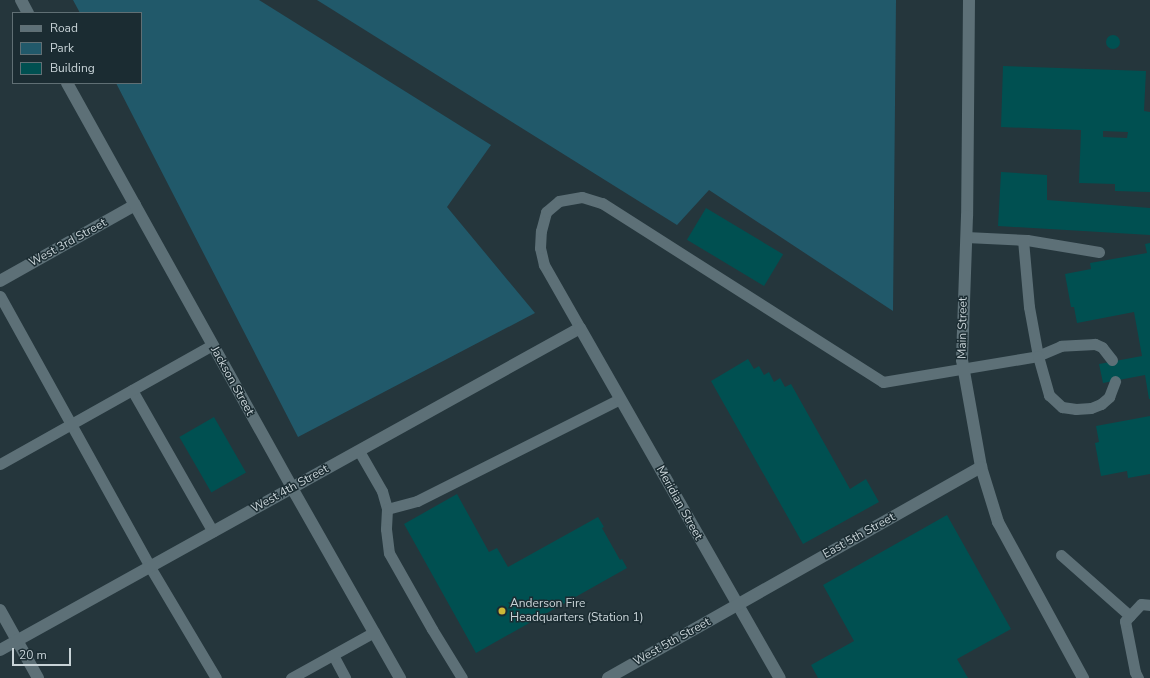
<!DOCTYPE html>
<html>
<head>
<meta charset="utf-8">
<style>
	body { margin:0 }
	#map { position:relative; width:1150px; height:678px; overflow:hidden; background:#25363c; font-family:"Nunito Sans",sans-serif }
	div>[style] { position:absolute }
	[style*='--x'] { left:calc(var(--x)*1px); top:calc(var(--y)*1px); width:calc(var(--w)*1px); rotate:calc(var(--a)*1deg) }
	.green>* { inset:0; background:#21596a }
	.building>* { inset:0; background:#005051; transform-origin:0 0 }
	.round { border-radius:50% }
	.lane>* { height:11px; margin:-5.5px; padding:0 5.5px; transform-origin:5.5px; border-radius:5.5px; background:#5d7077 }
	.street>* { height:12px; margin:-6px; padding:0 6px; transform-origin:6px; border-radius:6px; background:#5d7077 }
	.secondary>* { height:12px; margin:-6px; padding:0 6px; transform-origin:6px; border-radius:6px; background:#5d7077 }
	.dots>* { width:11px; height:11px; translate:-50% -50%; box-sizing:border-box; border:2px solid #1b2c32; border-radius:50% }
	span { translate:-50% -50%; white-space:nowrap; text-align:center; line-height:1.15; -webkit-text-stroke:3px #1b2c32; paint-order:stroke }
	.street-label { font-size:12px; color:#c8d3d7 }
	.poi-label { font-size:12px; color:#c8d3d7 }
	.left { translate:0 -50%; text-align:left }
	.legend { position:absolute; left:12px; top:12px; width:130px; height:72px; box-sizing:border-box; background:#1b2c32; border:1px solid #606f74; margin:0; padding:5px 7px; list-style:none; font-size:12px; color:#c8d3d7 }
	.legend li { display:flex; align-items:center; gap:8px; height:20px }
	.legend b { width:20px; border:1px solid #606f74 }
	.scale { position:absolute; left:12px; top:648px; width:59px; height:18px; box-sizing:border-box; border:2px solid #c8d3d7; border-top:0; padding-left:5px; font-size:12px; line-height:14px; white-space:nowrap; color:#c8d3d7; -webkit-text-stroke:3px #1b2c32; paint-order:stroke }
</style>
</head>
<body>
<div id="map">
	<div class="green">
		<i style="clip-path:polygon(73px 0,259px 0,491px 145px,447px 207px,535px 313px,298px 437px,116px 83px,141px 83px,141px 13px,80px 13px)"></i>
		<i style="clip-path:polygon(317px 0,896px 0,893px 311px,709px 190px,677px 225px)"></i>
	</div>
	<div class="building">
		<i class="round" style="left:1106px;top:35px;width:14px;height:14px"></i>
		<i style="clip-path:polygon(evenodd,1003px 66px,1146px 71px,1144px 111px,1150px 112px,1150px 192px,1115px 191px,1115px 184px,1079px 183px,1081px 130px,1001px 127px,1003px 66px,1103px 131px,1128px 132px,1127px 138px,1103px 137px,1103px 131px)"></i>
		<i style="clip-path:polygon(1001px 172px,1047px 175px,1047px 200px,1150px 208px,1150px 235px,998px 226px)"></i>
		<i style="left:706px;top:208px;width:90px;height:37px;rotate:31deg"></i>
		<i style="clip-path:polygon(1150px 243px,1150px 399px,1149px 399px,1145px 375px,1103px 383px,1099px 364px,1142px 356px,1134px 312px,1077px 323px,1074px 307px,1071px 307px,1065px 274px,1091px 269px,1090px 263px,1147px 253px,1145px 244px)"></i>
		<i style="clip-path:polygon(748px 359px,754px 369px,759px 366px,764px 375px,769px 372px,774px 382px,780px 378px,785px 387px,791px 384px,850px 489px,866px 479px,879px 502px,803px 544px,711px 381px)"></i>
		<i style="clip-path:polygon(1150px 416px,1150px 474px,1128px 478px,1127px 471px,1101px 476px,1095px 443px,1099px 442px,1096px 426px)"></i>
		<i style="left:214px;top:417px;width:64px;height:40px;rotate:60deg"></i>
		<i style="clip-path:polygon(457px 494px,489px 552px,497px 548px,508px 567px,598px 517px,604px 527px,602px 528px,620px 560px,622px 559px,627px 568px,476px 653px,404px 524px)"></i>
		<i style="clip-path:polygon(947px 515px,1011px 629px,957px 659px,968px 678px,818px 678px,811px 665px,854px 641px,823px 585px)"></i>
	</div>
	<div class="lane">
		<i style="--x:966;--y:237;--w:61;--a:2.8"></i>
		<i style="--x:1027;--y:240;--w:73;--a:9.5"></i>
		<i style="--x:0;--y:296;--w:310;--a:61"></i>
		<i style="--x:150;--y:567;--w:129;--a:59.3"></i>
		<i style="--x:580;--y:328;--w:73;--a:-119.7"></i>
		<i style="--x:544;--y:265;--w:17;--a:-103"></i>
		<i style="--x:540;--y:248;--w:17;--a:-87"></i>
		<i style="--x:541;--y:231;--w:20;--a:-75"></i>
		<i style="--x:546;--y:212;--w:17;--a:-40"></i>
		<i style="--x:559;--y:201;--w:23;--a:-10"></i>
		<i style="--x:582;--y:197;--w:21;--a:17"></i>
		<i style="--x:602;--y:203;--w:333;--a:32.5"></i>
		<i style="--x:883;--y:382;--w:157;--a:-9.5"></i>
		<i style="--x:1038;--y:356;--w:50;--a:-100.4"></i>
		<i style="--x:1029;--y:307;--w:67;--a:-95.1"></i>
		<i style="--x:1112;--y:360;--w:16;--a:-128"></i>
		<i style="--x:1102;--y:347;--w:8;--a:-157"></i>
		<i style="--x:1095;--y:344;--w:34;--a:177"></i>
		<i style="--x:1061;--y:346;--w:25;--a:157"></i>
		<i style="--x:1038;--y:356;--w:41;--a:74.2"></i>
		<i style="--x:1049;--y:395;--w:18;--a:43"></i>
		<i style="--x:1062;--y:407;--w:14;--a:8"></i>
		<i style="--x:1076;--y:409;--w:15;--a:-4"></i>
		<i style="--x:1091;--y:408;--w:11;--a:-22"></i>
		<i style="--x:1101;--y:404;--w:11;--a:-41"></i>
		<i style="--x:1109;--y:397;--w:17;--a:-69"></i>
		<i style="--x:132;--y:390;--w:163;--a:60.3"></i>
		<i style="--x:359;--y:451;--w:46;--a:60.1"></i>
		<i style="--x:382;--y:491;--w:19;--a:74"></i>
		<i style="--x:387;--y:509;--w:20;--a:93"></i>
		<i style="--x:386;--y:529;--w:24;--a:83"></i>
		<i style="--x:389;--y:553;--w:87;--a:60.5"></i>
		<i style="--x:432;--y:629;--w:57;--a:58.5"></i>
		<i style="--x:0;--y:464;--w:243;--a:-29.3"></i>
		<i style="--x:387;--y:509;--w:31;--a:-15"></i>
		<i style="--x:417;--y:501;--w:227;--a:-26.7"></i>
		<i style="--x:1061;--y:555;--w:92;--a:41.5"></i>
		<i style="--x:333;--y:655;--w:26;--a:62"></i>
		<i style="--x:291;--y:678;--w:95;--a:-29"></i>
		<i style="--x:1138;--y:678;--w:7;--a:-117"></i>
		<i style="--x:1135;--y:672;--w:52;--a:-101.1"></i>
		<i style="--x:1125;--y:621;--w:23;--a:-47"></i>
		<i style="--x:1141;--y:604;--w:9;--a:6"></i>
	</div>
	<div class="street">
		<i style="--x:0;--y:281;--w:155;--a:-29.4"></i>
		<i style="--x:0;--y:610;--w:78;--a:60.8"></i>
		<i style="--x:0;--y:650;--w:663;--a:-29.04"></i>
		<i style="--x:580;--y:328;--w:403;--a:60.3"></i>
		<i style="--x:608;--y:678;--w:429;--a:-29.5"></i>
	</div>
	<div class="secondary">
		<i style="--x:21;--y:0;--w:15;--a:62"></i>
		<i style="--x:969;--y:0;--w:216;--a:90.5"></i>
		<i style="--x:967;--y:216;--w:144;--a:92"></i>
		<i style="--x:962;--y:360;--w:109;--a:79.9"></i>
		<i style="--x:981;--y:467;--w:58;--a:72.8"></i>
		<i style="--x:998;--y:522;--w:178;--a:61.4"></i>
		<i style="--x:67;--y:83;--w:463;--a:60.9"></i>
		<i style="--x:292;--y:488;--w:219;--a:60.4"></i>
	</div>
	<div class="dots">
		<i style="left:502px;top:611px;background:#ceb837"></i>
	</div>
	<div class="street-label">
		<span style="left:68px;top:243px;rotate:-29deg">West 3rd Street</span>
		<span style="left:963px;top:328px;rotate:-89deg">Main Street</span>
		<span style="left:232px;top:381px;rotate:61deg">Jackson Street</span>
		<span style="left:290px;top:489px;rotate:-29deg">West 4th Street</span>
		<span style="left:679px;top:503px;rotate:61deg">Meridian Street</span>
		<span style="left:859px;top:536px;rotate:-29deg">East 5th Street</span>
		<span style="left:672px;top:642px;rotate:-29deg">West 5th Street</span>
	</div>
	<div class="poi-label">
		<span class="left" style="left:510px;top:611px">Anderson Fire<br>Headquarters (Station 1)</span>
	</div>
	<ul class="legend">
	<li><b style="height:5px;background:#5d7077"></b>Road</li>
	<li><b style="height:11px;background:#21596a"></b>Park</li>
	<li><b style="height:11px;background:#005051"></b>Building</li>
	</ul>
	<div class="scale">20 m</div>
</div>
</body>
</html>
